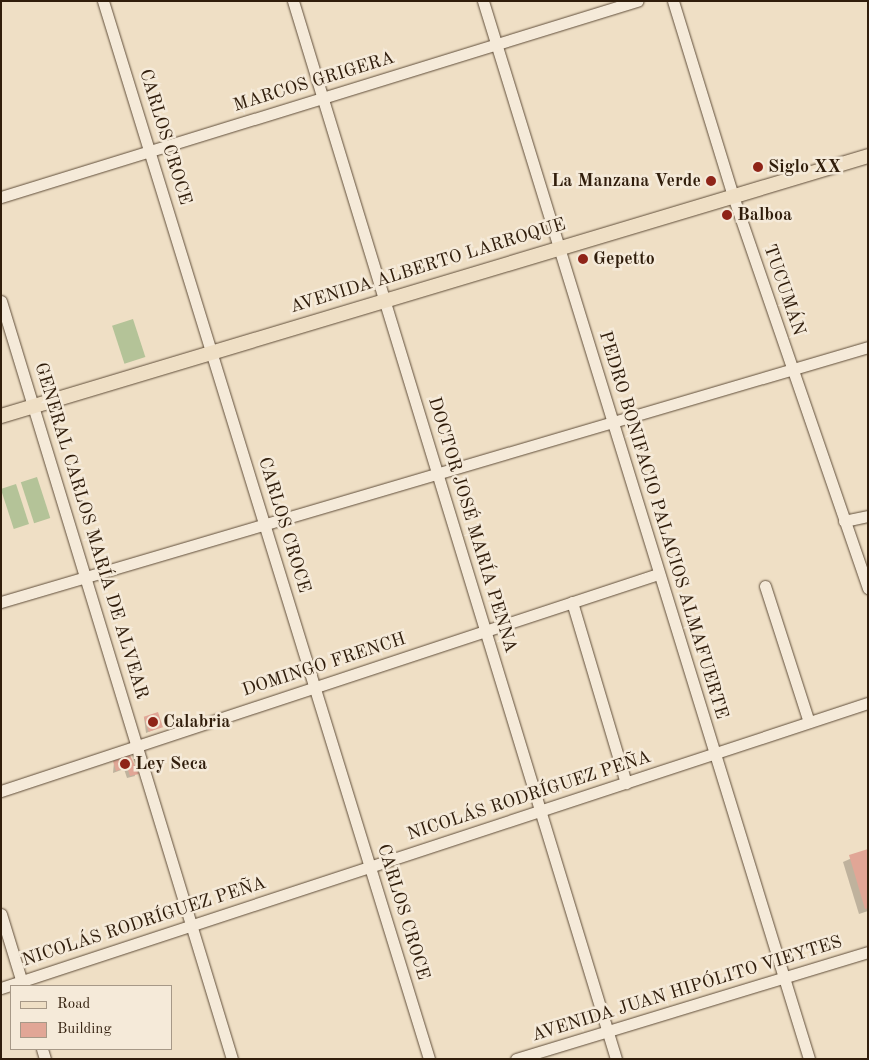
<!DOCTYPE html>
<html>
<head>
<meta charset="utf-8">
<style>
	body { margin:0 }
	#map { position:relative; width:869px; height:1060px; overflow:hidden; background:#efdfc5; font-family:"Old Standard TT",serif }
	div>[style] { position:absolute }
	[style*='--x'] { left:calc(var(--x)*1px); top:calc(var(--y)*1px); width:calc(var(--w)*1px); rotate:calc(var(--a)*1deg) }
	.green>* { inset:0; background:#b4c398; transform-origin:0 0 }
	.shadow>* { inset:0; background:#0003 }
	.building>* { inset:0; background:#e1a696; transform-origin:0 0 }
	.roads { filter:drop-shadow(0 0 1px #604e3a) drop-shadow(0 0 1px #604e3a) }
	.minor>* { height:11px; margin:-5.5px; padding:0 5.5px; transform-origin:5.5px; border-radius:5.5px; background:#f5ead9 }
	.major>* { height:14px; margin:-7px; padding:0 7px; transform-origin:7px; border-radius:7px; background:#efdfc5 }
	.dots>* { width:14px; height:14px; translate:-50% -50%; box-sizing:border-box; border:2px solid #f5ead9; border-radius:50% }
	span { translate:-50% -50%; white-space:nowrap; text-align:center; line-height:1.15; -webkit-text-stroke:5px #f5ead9; paint-order:stroke }
	.street-label { font-size:18px; color:#301d0b }
	.poi-label { font-size:18px; color:#301d0b; font-weight:700 }
	.left { translate:0 -50%; text-align:left }
	.right { translate:-100% -50%; text-align:right }
	.frame { position:absolute; inset:0; border:2px solid #301d0b; pointer-events:none }
	.legend { position:absolute; left:10px; top:985px; width:162px; height:65px; box-sizing:border-box; background:#f5ead9; border:1px solid #a69887; margin:0; padding:6px 9px; list-style:none; font-size:15px; color:#301d0b }
	.legend li { display:flex; align-items:center; gap:10px; height:25px }
	.legend b { width:25px; border:1px solid #a69887 }
</style>
</head>
<body>
<div id="map">
	<div class="green">
		<i style="left:133px;top:319px;width:40px;height:22px;rotate:72deg"></i>
		<i style="left:37px;top:477px;width:43px;height:17px;rotate:72deg"></i>
		<i style="left:16px;top:484px;width:42px;height:16px;rotate:72deg"></i>
	</div>
	<div class="shadow">
		<i style="clip-path:polygon(144px 717px,161px 727px,146px 733px)"></i>
		<i style="clip-path:polygon(130px 757px,135px 776px,127px 778px,124px 769px,113px 773px,114px 762px)"></i>
		<i style="clip-path:polygon(868px 851px,868px 911px,859px 914px,843px 862px)"></i>
	</div>
	<div class="building">
		<i style="left:158px;top:712px;width:16px;height:15px;rotate:72deg"></i>
		<i style="clip-path:polygon(130px 755px,139px 774px,130px 776px,127px 767px,116px 771px,113px 761px)"></i>
		<i style="clip-path:polygon(868px 849px,868px 908px,865px 909px,849px 855px)"></i>
	</div>
	<div class="roads">
		<div class="minor">
			<i style="--x:103;--y:1;--w:1107;--a:72.87"></i>
			<i style="--x:293;--y:1;--w:1106;--a:73.02"></i>
			<i style="--x:483;--y:1;--w:1107;--a:72.87"></i>
			<i style="--x:673;--y:1;--w:204;--a:72.9"></i>
			<i style="--x:733;--y:196;--w:415;--a:71"></i>
			<i style="--x:1;--y:197;--w:666;--a:-17.13"></i>
			<i style="--x:1;--y:301;--w:792;--a:73.05"></i>
			<i style="--x:844;--y:521;--w:25;--a:-12"></i>
			<i style="--x:765;--y:586;--w:143;--a:72.1"></i>
			<i style="--x:1;--y:602;--w:904;--a:-16.39"></i>
			<i style="--x:572;--y:602;--w:189;--a:73.4"></i>
			<i style="--x:1;--y:791;--w:692;--a:-18.28"></i>
			<i style="--x:1;--y:914;--w:75;--a:73"></i>
			<i style="--x:1;--y:988;--w:913;--a:-18.2"></i>
			<i style="--x:42;--y:1049;--w:10;--a:73"></i>
			<i style="--x:516;--y:1059;--w:368;--a:-16.9"></i>
		</div>
		<div class="major">
			<i style="--x:1;--y:416;--w:905;--a:-16.69"></i>
		</div>
	</div>
	<div class="dots">
		<i style="left:758px;top:167px;background:#8f2418"></i>
		<i style="left:711px;top:181px;background:#8f2418"></i>
		<i style="left:727px;top:215px;background:#8f2418"></i>
		<i style="left:583px;top:259px;background:#8f2418"></i>
		<i style="left:153px;top:722px;background:#8f2418"></i>
		<i style="left:125px;top:764px;background:#8f2418"></i>
	</div>
	<div class="street-label">
		<span style="left:314px;top:82px;rotate:-17deg">MARCOS GRIGERA</span>
		<span style="left:165px;top:137px;rotate:73deg">CARLOS CROCE</span>
		<span style="left:428px;top:266px;rotate:-17deg">AVENIDA ALBERTO LARROQUE</span>
		<span style="left:784px;top:290px;rotate:71deg">TUCUMÁN</span>
		<span style="left:284px;top:525px;rotate:73deg">CARLOS CROCE</span>
		<span style="left:472px;top:525px;rotate:73deg">DOCTOR JOSÉ MARÍA PENNA</span>
		<span style="left:663px;top:525px;rotate:73deg">PEDRO BONIFACIO PALACIOS ALMAFUERTE</span>
		<span style="left:91px;top:531px;rotate:73deg">GENERAL CARLOS MARÍA DE ALVEAR</span>
		<span style="left:324px;top:665px;rotate:-18deg">DOMINGO FRENCH</span>
		<span style="left:529px;top:796px;rotate:-18deg">NICOLÁS RODRÍGUEZ PEÑA</span>
		<span style="left:403px;top:912px;rotate:73deg">CARLOS CROCE</span>
		<span style="left:144px;top:922px;rotate:-18deg">NICOLÁS RODRÍGUEZ PEÑA</span>
		<span style="left:687px;top:989px;rotate:-17deg">AVENIDA JUAN HIPÓLITO VIEYTES</span>
	</div>
	<div class="poi-label">
		<span class="left" style="left:768px;top:167px">Siglo XX</span>
		<span class="right" style="left:701px;top:181px">La Manzana Verde</span>
		<span class="left" style="left:737px;top:215px">Balboa</span>
		<span class="left" style="left:593px;top:259px">Gepetto</span>
		<span class="left" style="left:163px;top:722px">Calabria</span>
		<span class="left" style="left:135px;top:764px">Ley Seca</span>
	</div>
	<div class="frame"></div>
	<ul class="legend">
	<li><b style="height:6px;background:#efdfc5"></b>Road</li>
	<li><b style="height:14px;background:#e1a696"></b>Building</li>
	</ul>
</div>
</body>
</html>
